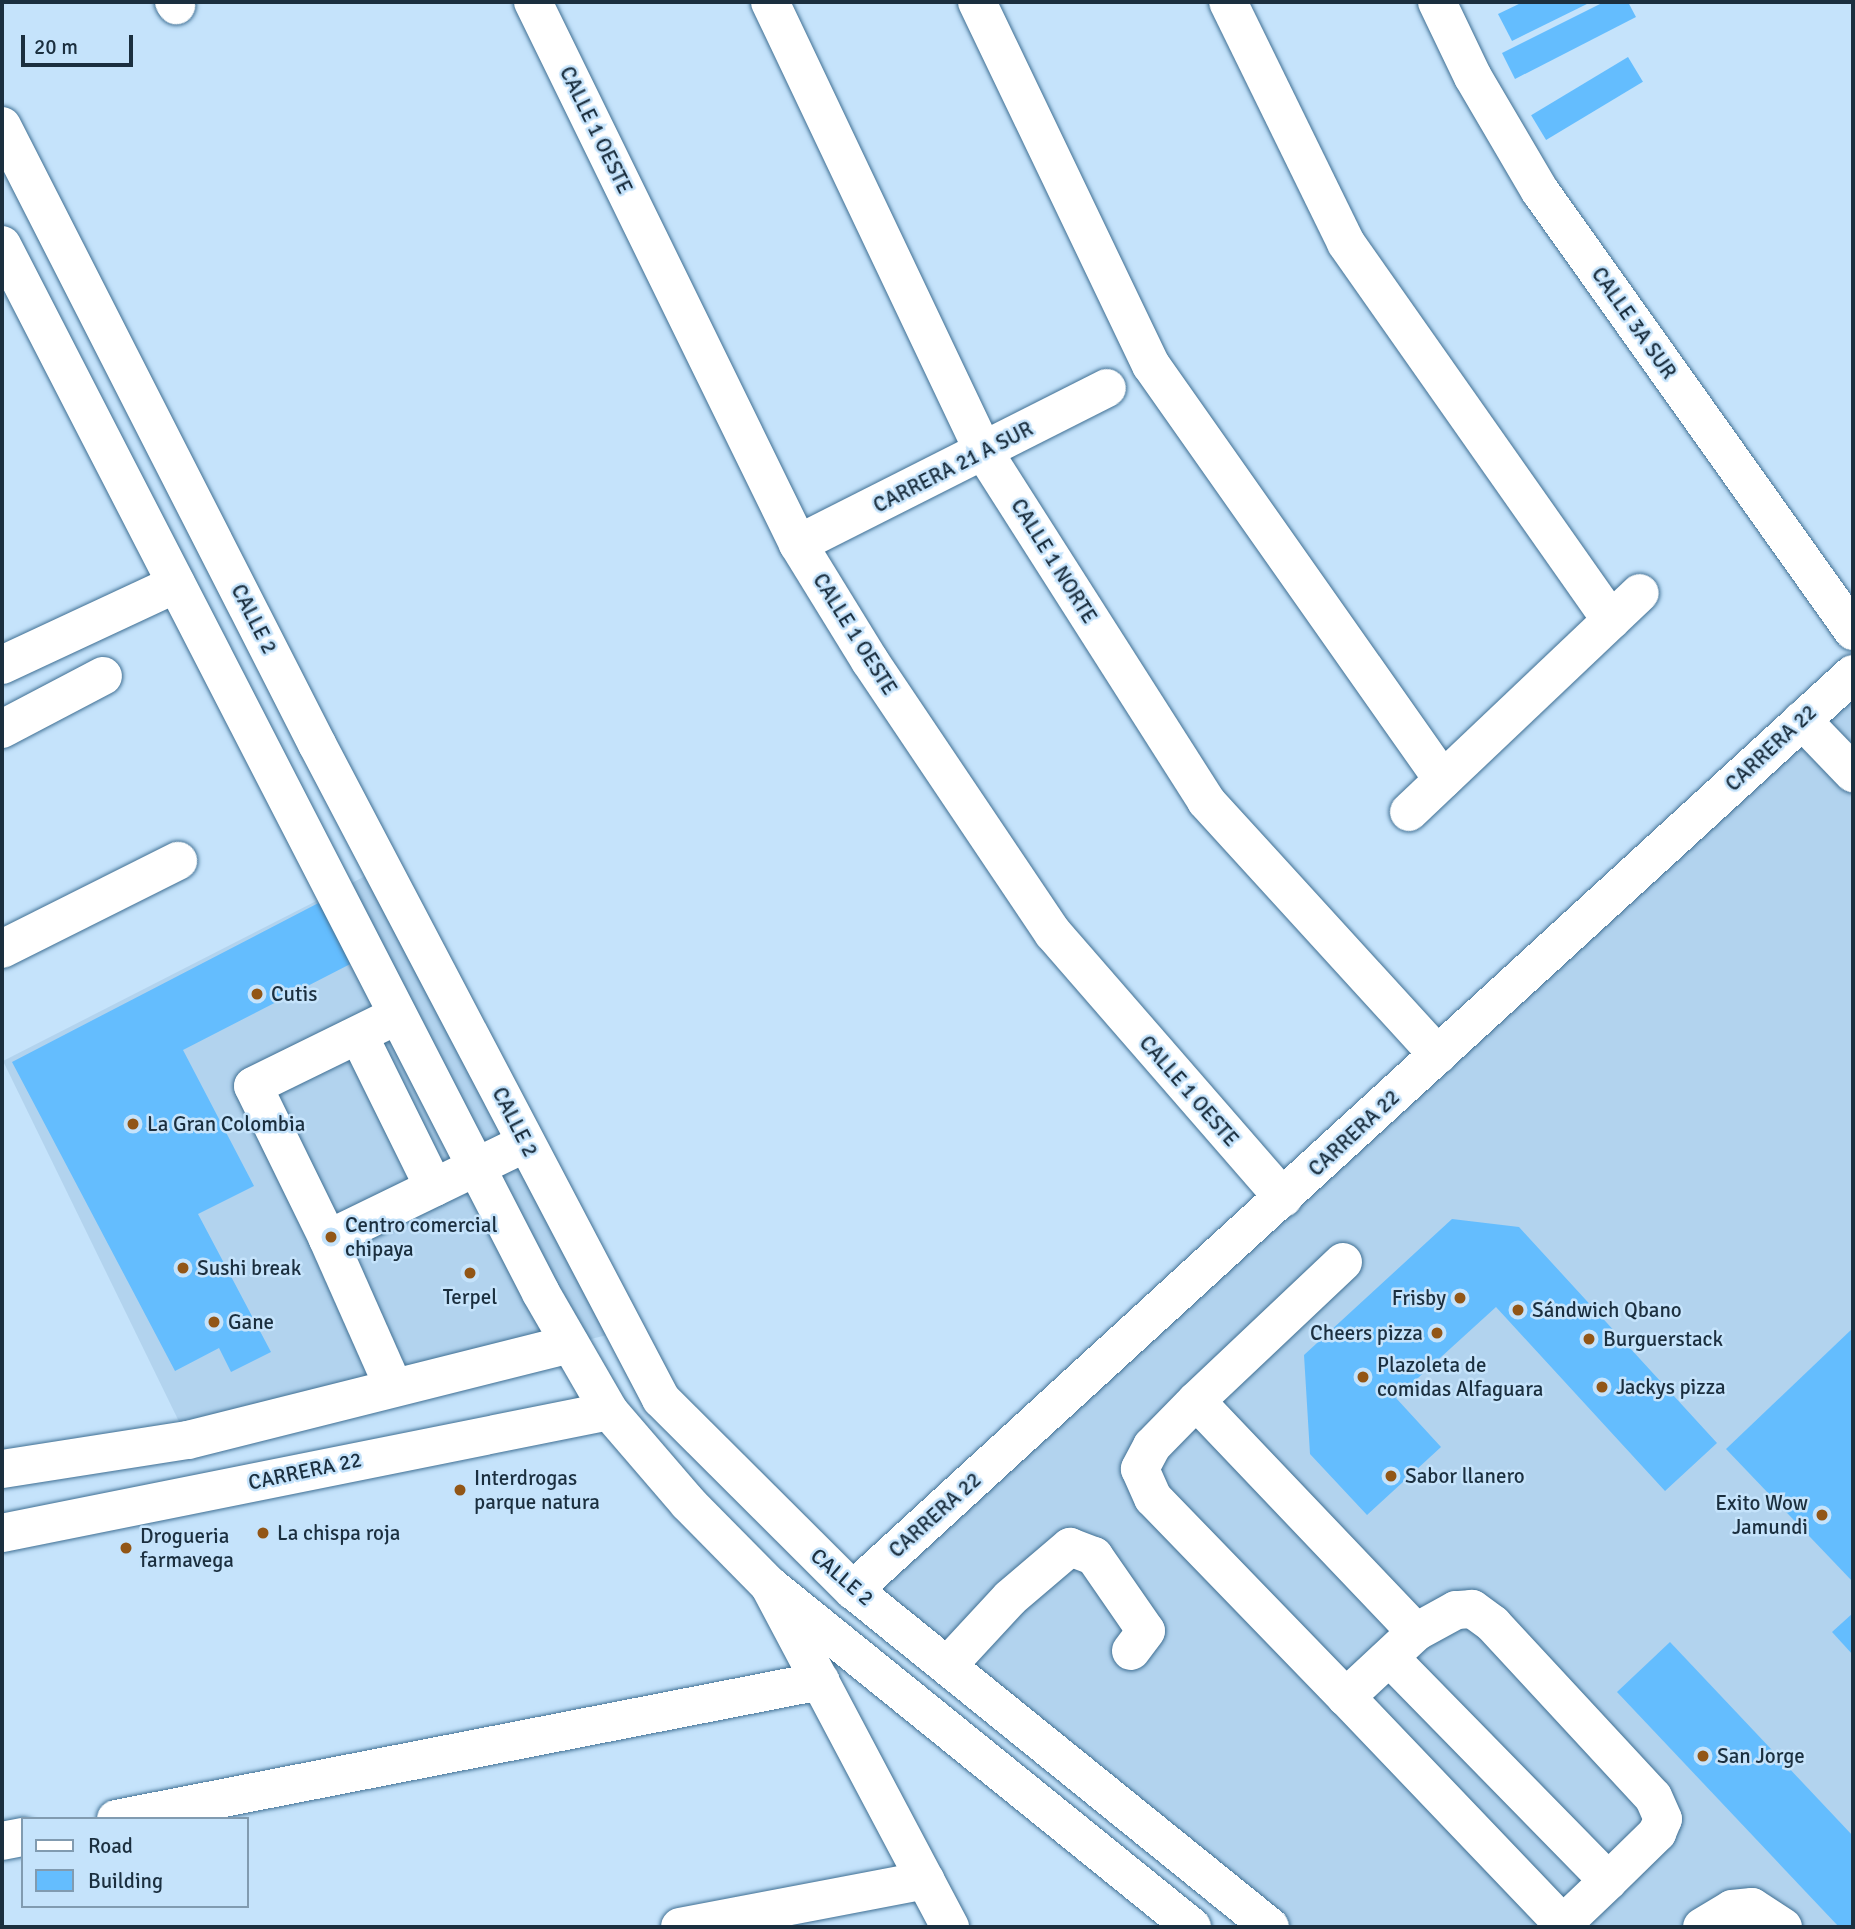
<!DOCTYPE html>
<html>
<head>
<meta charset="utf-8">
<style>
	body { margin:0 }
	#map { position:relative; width:1855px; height:1929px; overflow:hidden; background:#c5e3fb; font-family:Signika,sans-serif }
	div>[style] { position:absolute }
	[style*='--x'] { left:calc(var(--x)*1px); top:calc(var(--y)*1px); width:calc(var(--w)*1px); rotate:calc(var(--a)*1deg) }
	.built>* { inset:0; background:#b2d3ee }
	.building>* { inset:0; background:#64bdfe; transform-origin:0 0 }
	.roads { filter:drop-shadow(0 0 2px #3f6f93) drop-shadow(0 0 2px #3f6f93) }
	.minor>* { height:38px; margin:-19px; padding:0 19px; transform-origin:19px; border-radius:19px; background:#fff }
	.major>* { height:38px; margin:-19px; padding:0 19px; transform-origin:19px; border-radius:19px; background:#fff }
	.dots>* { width:19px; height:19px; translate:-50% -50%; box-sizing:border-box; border:4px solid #c5e3fb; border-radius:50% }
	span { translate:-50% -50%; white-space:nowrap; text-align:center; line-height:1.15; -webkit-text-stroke:5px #c5e3fb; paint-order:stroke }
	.street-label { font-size:21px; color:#1b2f3f }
	.poi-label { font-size:21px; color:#1b2f3f }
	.left { translate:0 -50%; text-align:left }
	.right { translate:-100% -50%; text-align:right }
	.frame { position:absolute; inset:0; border:4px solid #1b2f3f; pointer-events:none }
	.legend { position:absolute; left:21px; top:1817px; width:228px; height:91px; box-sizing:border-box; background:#c5e3fb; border:2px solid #819bb0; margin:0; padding:9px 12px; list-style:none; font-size:21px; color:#1b2f3f }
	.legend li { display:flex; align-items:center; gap:14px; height:35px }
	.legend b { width:35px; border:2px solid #819bb0 }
	.scale { position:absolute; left:21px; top:35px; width:112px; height:32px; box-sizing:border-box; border:4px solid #1b2f3f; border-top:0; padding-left:9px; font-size:21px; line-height:24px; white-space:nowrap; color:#1b2f3f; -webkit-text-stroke:5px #c5e3fb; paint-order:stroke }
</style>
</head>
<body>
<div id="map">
	<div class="built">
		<i style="clip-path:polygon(1839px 685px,1853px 701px,1853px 1927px,1270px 1927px,853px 1590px)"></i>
		<i style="clip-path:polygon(383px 867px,623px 1331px,188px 1440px,3px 1061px)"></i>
	</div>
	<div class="building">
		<i style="clip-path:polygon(1523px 2px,1591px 2px,1512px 41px,1498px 14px)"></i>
		<i style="clip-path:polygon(1604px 2px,1628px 2px,1636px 17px,1515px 79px,1502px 53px)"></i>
		<i style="left:1628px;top:57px;width:29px;height:113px;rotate:59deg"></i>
		<i style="clip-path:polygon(330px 897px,362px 958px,183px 1050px,254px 1186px,198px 1214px,271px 1352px,231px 1372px,219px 1348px,175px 1371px,12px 1062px)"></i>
		<i style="clip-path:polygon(1452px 1219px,1519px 1227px,1717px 1443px,1665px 1491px,1496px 1307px,1396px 1398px,1441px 1447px,1367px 1515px,1310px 1454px,1304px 1355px)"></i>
		<i style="clip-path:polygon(1853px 1328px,1853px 1582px,1726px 1449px)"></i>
		<i style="clip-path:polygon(1853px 1613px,1853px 1655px,1832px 1632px)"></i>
		<i style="clip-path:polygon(1670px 1642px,1853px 1836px,1853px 1927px,1839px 1927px,1617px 1692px)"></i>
	</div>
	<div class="roads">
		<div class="minor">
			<i style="--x:174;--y:2;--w:4;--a:56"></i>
			<i style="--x:533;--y:2;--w:603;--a:63.94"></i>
			<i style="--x:798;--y:544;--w:137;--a:58.4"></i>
			<i style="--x:870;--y:661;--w:328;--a:56.1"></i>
			<i style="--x:1053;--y:933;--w:351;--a:49"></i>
			<i style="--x:770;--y:2;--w:498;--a:64.6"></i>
			<i style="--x:984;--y:452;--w:414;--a:57.5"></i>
			<i style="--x:1206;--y:801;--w:344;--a:47.6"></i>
			<i style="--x:977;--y:2;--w:403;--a:64.4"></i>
			<i style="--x:1151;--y:365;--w:507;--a:54.87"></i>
			<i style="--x:1228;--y:2;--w:268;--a:63.9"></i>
			<i style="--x:1346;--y:243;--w:461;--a:54.9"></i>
			<i style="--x:1437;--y:2;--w:83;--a:64.4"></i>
			<i style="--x:1473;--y:77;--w:132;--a:59.6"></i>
			<i style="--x:1540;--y:191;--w:540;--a:54.57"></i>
			<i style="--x:798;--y:544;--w:346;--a:-26.8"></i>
			<i style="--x:2;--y:665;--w:192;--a:-25"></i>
			<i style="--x:1802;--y:720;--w:74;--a:46.1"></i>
			<i style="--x:2;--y:729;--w:114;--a:-27.7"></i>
			<i style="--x:1409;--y:812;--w:318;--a:-43.5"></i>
			<i style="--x:2;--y:949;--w:197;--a:-26.6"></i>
			<i style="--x:359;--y:1036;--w:169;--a:63.7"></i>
			<i style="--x:328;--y:1239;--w:220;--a:-25.9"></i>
			<i style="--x:1343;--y:1262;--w:202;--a:136.6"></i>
			<i style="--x:1196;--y:1401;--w:319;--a:46.4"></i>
			<i style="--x:393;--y:1386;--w:161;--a:-113.9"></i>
			<i style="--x:328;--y:1239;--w:170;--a:-116.1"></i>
			<i style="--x:253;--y:1086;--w:161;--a:-26.1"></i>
			<i style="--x:1196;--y:1401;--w:63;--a:134.4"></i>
			<i style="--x:1152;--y:1446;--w:26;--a:118"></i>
			<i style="--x:1140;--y:1469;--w:32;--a:66"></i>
			<i style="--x:1153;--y:1498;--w:277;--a:45.9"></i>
			<i style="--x:2;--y:1469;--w:188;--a:-8.9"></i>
			<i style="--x:188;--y:1440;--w:394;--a:-14.1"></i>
			<i style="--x:2;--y:1533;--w:619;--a:-11.36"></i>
			<i style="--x:769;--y:1585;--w:387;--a:62.1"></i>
			<i style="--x:853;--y:1590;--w:1356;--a:-42.49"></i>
			<i style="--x:1390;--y:1658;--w:312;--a:45.6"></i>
			<i style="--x:948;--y:1665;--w:91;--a:-47.2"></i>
			<i style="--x:1010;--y:1598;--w:79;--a:-40.4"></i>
			<i style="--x:1070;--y:1547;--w:26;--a:21"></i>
			<i style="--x:1094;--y:1556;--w:91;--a:55.3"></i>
			<i style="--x:1146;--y:1631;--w:25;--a:127"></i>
			<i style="--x:116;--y:1819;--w:718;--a:-11.08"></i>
			<i style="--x:2;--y:1841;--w:21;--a:-11"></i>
			<i style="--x:680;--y:1927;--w:250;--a:-10.8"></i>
			<i style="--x:1559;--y:1927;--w:5;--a:-37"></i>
			<i style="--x:1563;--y:1924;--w:62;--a:-43.7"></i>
			<i style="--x:1608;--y:1881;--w:69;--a:-44.4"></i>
			<i style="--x:1657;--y:1833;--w:15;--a:-67"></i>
			<i style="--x:1663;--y:1819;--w:24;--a:-114"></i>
			<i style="--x:1653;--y:1797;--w:236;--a:-132.8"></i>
			<i style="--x:1493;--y:1624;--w:26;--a:-144"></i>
			<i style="--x:1472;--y:1609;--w:16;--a:176"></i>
			<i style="--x:1456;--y:1610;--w:46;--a:151.2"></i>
			<i style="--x:1416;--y:1632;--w:96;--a:137.1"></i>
			<i style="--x:1346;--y:1697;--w:314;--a:46.3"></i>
			<i style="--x:1702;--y:1927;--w:35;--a:-31"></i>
			<i style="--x:1732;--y:1909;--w:20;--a:-6"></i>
			<i style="--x:1752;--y:1907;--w:37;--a:33"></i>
		</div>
		<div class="major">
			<i style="--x:2;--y:126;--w:694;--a:62.99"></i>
			<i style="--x:317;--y:744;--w:740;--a:62.29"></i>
			<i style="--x:661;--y:1399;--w:271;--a:44.9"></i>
			<i style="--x:853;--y:1590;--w:536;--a:38.94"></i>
			<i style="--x:2;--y:245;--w:1178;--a:62.78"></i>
			<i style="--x:541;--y:1293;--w:136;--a:60"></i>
			<i style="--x:609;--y:1411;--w:121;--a:49.3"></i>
			<i style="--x:688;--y:1503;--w:115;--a:45.4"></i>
			<i style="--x:769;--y:1585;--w:544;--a:38.96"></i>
		</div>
	</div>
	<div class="dots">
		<i style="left:257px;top:994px;background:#925616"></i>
		<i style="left:133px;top:1124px;background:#925616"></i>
		<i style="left:331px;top:1237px;background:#925616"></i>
		<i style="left:183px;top:1268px;background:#925616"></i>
		<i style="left:470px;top:1273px;background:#925616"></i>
		<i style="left:1460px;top:1298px;background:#925616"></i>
		<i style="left:1518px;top:1310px;background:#925616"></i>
		<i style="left:214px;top:1322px;background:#925616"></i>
		<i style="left:1437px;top:1333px;background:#925616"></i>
		<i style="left:1589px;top:1339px;background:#925616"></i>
		<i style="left:1363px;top:1377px;background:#925616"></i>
		<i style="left:1602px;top:1387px;background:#925616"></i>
		<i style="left:1391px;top:1476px;background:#925616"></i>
		<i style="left:460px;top:1490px;background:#925616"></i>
		<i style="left:1822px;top:1515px;background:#925616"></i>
		<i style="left:263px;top:1533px;background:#925616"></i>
		<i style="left:126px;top:1548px;background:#925616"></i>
		<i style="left:1703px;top:1756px;background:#925616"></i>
	</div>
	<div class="street-label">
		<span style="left:596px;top:130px;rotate:64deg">CALLE 1 OESTE</span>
		<span style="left:1634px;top:323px;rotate:55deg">CALLE 3A SUR</span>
		<span style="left:953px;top:467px;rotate:-27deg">CARRERA 21 A SUR</span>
		<span style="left:1054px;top:561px;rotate:58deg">CALLE 1 NORTE</span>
		<span style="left:254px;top:619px;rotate:63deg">CALLE 2</span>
		<span style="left:855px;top:634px;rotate:58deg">CALLE 1 OESTE</span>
		<span style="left:1771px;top:748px;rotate:-43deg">CARRERA 22</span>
		<span style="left:1189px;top:1091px;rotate:49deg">CALLE 1 OESTE</span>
		<span style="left:515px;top:1122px;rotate:63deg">CALLE 2</span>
		<span style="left:1354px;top:1133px;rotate:-43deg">CARRERA 22</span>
		<span style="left:305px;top:1471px;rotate:-12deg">CARRERA 22</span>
		<span style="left:935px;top:1515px;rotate:-42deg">CARRERA 22</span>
		<span style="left:842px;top:1577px;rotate:41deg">CALLE 2</span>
	</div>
	<div class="poi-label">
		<span class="left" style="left:271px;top:994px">Cutis</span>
		<span class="left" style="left:147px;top:1124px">La Gran Colombia</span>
		<span class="left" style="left:345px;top:1237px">Centro comercial<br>chipaya</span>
		<span class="left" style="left:197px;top:1268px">Sushi break</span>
		<span style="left:470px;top:1297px">Terpel</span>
		<span class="right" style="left:1446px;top:1298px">Frisby</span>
		<span class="left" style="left:1532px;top:1310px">Sándwich Qbano</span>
		<span class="left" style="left:228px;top:1322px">Gane</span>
		<span class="right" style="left:1423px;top:1333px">Cheers pizza</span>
		<span class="left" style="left:1603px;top:1339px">Burguerstack</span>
		<span class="left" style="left:1377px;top:1377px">Plazoleta de<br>comidas Alfaguara</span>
		<span class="left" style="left:1616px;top:1387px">Jackys pizza</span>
		<span class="left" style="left:1405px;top:1476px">Sabor llanero</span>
		<span class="left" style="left:474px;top:1490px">Interdrogas<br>parque natura</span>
		<span class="right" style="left:1808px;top:1515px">Exito Wow<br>Jamundi</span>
		<span class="left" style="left:277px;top:1533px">La chispa roja</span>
		<span class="left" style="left:140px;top:1548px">Drogueria<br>farmavega</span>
		<span class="left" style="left:1717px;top:1756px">San Jorge</span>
	</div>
	<div class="frame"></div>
	<ul class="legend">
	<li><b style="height:9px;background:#fff"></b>Road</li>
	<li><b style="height:19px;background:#64bdfe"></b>Building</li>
	</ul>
	<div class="scale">20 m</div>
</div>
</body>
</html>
